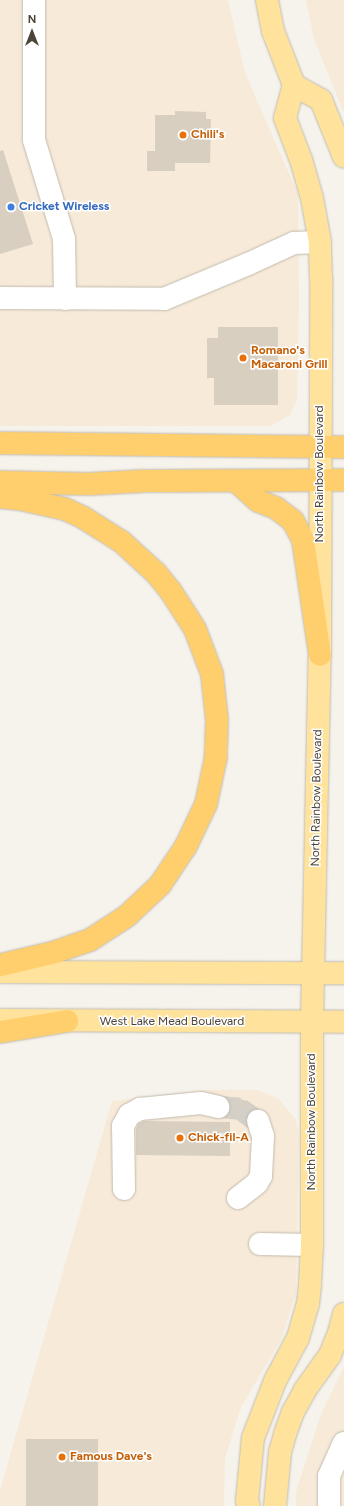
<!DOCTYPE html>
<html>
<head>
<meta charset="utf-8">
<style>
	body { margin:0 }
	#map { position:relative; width:344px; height:1506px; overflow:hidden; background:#f6f3ec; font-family:Figtree,sans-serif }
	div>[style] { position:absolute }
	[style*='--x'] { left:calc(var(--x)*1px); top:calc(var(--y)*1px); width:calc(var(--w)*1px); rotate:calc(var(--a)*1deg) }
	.commercial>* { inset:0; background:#f7ead8 }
	.building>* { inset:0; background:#d8cfc1; transform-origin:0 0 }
	.minor-tunnel>* { height:22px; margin-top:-11px; transform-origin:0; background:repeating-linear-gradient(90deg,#d4d0c8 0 22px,transparent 0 33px) }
	.roads { filter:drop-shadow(0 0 1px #c2bbae) drop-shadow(0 0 1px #c2bbae) }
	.minor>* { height:22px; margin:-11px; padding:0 11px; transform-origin:11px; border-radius:11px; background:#fff }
	.major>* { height:22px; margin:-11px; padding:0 11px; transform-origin:11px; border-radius:11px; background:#ffe39c }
	.highway>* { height:22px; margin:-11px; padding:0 11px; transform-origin:11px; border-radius:11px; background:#ffcf6e }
	.dots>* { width:11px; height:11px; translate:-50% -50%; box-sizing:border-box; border:2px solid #fff; border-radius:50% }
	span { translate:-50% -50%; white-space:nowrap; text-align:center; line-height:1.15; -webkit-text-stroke:3px #fff; paint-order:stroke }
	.food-label { font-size:12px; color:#c56008; font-weight:700 }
	.left { translate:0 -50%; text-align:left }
	.shop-label { font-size:12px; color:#366cbe; font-weight:700 }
	.street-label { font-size:12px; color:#4b4439 }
	.north { position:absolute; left:12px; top:12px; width:40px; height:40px; -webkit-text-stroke:3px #fff; paint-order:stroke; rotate:0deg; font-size:11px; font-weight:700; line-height:16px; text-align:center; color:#4b4439 }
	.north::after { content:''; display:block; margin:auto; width:14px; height:18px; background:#4b4439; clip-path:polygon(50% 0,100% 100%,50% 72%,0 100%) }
</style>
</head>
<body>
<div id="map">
	<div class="commercial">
		<i style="clip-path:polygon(0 0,228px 0,245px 73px,298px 194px,299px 301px,297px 399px,290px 415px,271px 426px,0 426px)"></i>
		<i style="clip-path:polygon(306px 0,344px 0,344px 113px,314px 39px)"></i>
		<i style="clip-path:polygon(204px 1090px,258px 1090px,279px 1099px,296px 1120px,299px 1136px,296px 1293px,281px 1340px,241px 1407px,225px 1458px,224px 1506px,0 1506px,0 1490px,112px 1101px)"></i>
		<i style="clip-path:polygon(344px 1367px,344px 1506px,296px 1506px,296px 1492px,321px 1414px)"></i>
	</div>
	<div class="building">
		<i style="clip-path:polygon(175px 111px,206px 112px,206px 119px,211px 119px,210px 163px,175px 163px,175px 171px,147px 171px,147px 151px,155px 151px,155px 115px,175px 115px)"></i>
		<i style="clip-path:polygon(3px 150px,33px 244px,0 254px,0 151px)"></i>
		<i style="clip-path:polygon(218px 327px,278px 327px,278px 405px,214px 405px,214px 378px,207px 378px,207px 338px,218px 338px)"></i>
		<i style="clip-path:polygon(224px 1096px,244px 1100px,258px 1109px,248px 1113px,246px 1119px,247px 1128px,230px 1112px,231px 1103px)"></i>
		<i style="clip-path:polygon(144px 1121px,230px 1122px,230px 1156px,136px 1155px,136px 1129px,138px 1124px)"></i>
		<i style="left:26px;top:1439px;width:72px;height:67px"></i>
	</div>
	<div class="minor-tunnel">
		<i style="--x:219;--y:1107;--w:21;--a:5"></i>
		<i style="--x:240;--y:1109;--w:22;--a:34"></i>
	</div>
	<div class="roads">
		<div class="minor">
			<i style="--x:34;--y:0;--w:140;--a:90"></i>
			<i style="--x:34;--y:140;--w:103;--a:73.1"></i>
			<i style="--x:64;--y:239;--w:60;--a:89"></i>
			<i style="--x:0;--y:298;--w:164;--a:0.3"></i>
			<i style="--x:164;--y:299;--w:91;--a:-22.6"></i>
			<i style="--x:248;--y:264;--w:51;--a:-24.5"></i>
			<i style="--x:294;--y:243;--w:26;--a:-2"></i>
			<i style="--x:124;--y:1189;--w:63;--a:-90.9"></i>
			<i style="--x:123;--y:1126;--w:13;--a:-61"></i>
			<i style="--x:129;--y:1115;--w:13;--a:-29"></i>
			<i style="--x:140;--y:1109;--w:61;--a:-5.6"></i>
			<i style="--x:201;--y:1103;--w:18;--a:13"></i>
			<i style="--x:238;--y:1198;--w:24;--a:-38"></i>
			<i style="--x:257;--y:1183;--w:8;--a:-60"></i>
			<i style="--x:261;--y:1176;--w:40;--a:-87.1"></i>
			<i style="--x:263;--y:1136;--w:16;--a:-108"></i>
			<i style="--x:260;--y:1244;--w:52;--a:1.1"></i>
			<i style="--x:329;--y:1506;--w:30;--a:-90"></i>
			<i style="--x:329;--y:1476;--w:36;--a:-66"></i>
		</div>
		<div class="major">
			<i style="--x:294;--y:85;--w:31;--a:29"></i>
			<i style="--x:321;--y:100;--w:61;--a:68"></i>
			<i style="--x:0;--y:972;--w:344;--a:0.2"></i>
			<i style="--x:0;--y:1020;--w:344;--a:0.3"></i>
			<i style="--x:249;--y:1506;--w:5;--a:-112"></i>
			<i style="--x:247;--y:1501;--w:63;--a:-84.6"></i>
			<i style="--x:253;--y:1438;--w:61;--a:-68.9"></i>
			<i style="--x:275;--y:1381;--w:49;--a:-61.9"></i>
			<i style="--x:298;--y:1338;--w:35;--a:-74"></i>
			<i style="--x:308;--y:1304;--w:20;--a:-84"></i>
			<i style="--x:310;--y:1284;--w:39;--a:-87"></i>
			<i style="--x:312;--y:1245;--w:223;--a:-90"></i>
			<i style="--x:312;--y:1022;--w:367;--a:-88.8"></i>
			<i style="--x:320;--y:655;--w:377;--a:-89.8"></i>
			<i style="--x:321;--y:278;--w:36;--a:-92"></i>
			<i style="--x:320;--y:242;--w:45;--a:-100.3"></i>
			<i style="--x:312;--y:198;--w:40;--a:-106"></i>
			<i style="--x:301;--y:160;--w:45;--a:-110.9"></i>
			<i style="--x:285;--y:118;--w:34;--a:-75"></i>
			<i style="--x:294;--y:85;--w:58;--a:-111.3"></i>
			<i style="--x:273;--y:31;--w:32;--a:-101"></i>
			<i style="--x:275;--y:1506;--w:54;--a:-84.7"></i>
			<i style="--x:280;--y:1452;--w:19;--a:-74"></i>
			<i style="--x:285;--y:1434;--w:23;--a:-70"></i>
			<i style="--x:293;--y:1412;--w:25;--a:-61"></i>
			<i style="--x:305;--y:1390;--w:43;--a:-54.5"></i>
			<i style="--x:330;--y:1355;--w:24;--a:-68"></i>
			<i style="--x:339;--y:1333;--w:20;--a:-75"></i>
		</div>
		<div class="highway">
			<i style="--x:0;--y:443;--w:344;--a:0.7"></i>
			<i style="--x:236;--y:481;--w:30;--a:42"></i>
			<i style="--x:258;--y:501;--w:19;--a:21"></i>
			<i style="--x:276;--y:508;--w:21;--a:37"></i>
			<i style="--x:293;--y:521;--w:21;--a:62"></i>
			<i style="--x:303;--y:540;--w:116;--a:81.6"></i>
			<i style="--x:0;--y:482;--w:88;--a:1.3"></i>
			<i style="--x:88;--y:484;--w:56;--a:-3.1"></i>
			<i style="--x:144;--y:481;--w:200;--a:-0.3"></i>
			<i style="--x:0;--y:497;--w:20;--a:6"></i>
			<i style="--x:20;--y:499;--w:46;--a:12.5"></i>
			<i style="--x:65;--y:509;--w:21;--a:25"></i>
			<i style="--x:84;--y:518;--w:45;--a:32.3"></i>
			<i style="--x:122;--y:542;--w:46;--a:42.4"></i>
			<i style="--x:156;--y:573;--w:22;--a:51"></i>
			<i style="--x:170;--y:590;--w:46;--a:57.3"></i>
			<i style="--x:195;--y:629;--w:48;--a:69.3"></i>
			<i style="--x:212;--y:674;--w:46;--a:83.8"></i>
			<i style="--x:217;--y:720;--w:37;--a:92"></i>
			<i style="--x:216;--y:757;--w:48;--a:102"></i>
			<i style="--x:206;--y:804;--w:47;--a:115.5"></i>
			<i style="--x:186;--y:846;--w:47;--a:123.7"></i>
			<i style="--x:160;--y:885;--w:45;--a:136.8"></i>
			<i style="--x:127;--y:916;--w:44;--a:147"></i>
			<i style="--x:90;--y:940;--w:36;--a:161"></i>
			<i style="--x:56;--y:952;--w:57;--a:166.9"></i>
			<i style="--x:0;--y:1032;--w:68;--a:-9.3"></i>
		</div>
	</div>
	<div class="dots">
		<i style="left:183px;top:135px;background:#e8710a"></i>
		<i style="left:11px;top:207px;background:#3f7fe0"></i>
		<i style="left:243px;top:358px;background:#e8710a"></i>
		<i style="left:180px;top:1138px;background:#e8710a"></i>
		<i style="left:62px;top:1457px;background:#e8710a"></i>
	</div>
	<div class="food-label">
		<span class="left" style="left:191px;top:135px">Chili's</span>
		<span class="left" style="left:251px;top:358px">Romano's<br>Macaroni Grill</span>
		<span class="left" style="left:188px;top:1138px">Chick-fil-A</span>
		<span class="left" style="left:70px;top:1457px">Famous Dave's</span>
	</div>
	<div class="shop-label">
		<span class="left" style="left:19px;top:207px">Cricket Wireless</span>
	</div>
	<div class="street-label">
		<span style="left:320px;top:474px;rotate:-90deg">North Rainbow Boulevard</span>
		<span style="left:317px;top:798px;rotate:-89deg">North Rainbow Boulevard</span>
		<span style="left:172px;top:1022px">West Lake Mead Boulevard</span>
		<span style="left:312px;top:1122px;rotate:-90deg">North Rainbow Boulevard</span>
	</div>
	<div class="north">N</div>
</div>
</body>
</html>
